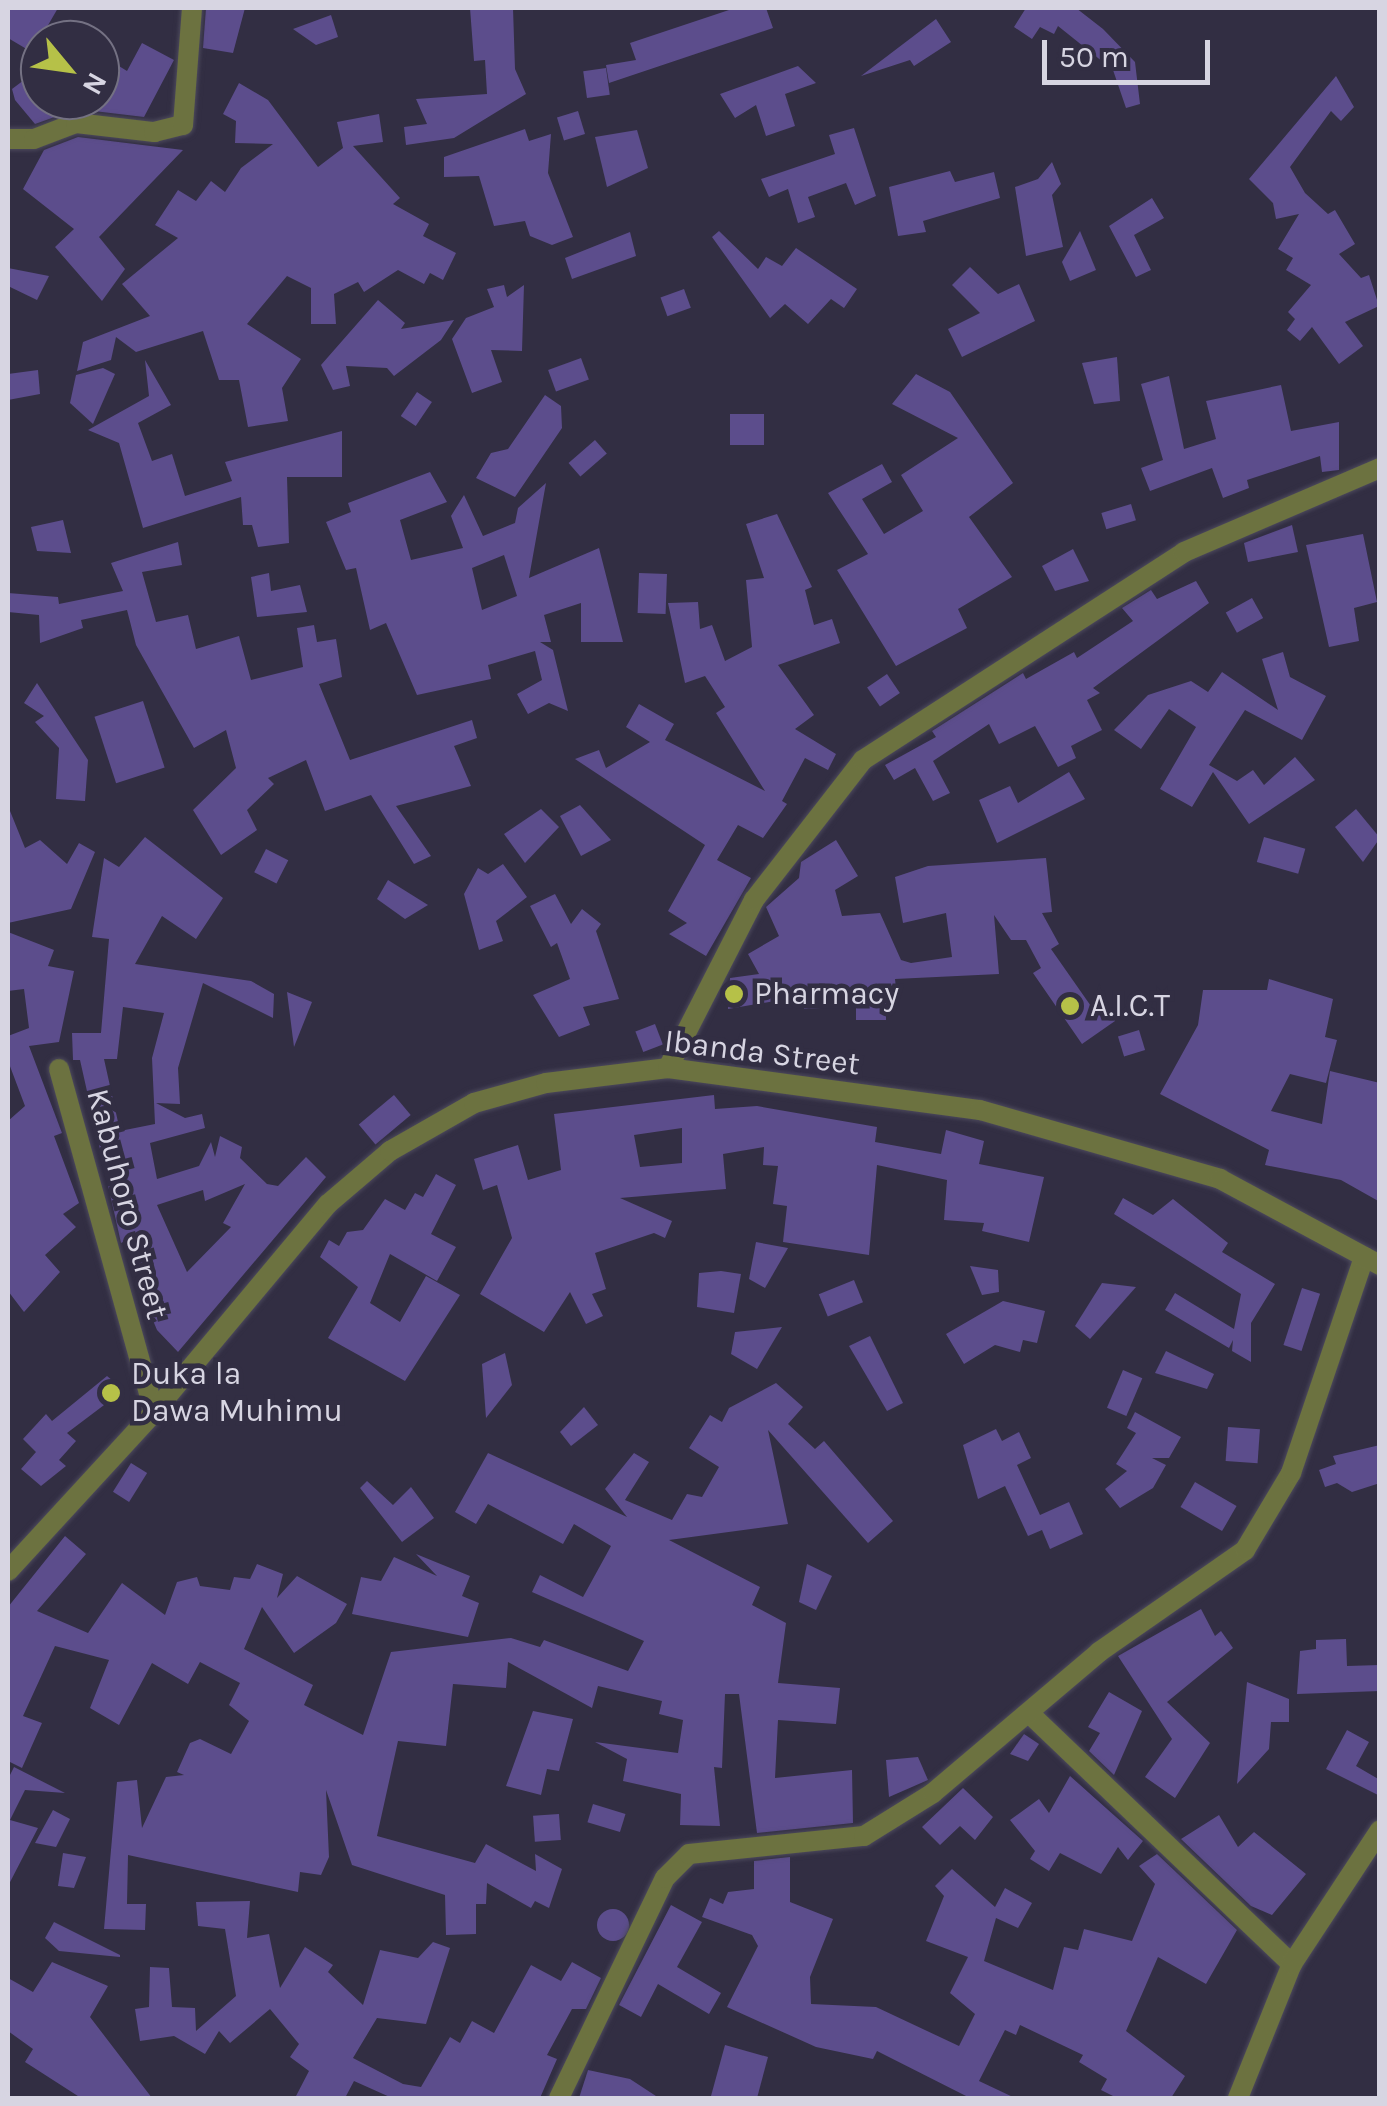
<!DOCTYPE html>
<html>
<head>
<meta charset="utf-8">
<style>
	body { margin:0 }
	#map { position:relative; width:1387px; height:2106px; overflow:hidden; background:#322e43; font-family:Karla,sans-serif }
	div>[style] { position:absolute }
	[style*='--x'] { left:calc(var(--x)*1px); top:calc(var(--y)*1px); width:calc(var(--w)*1px); rotate:calc(var(--a)*1deg) }
	.building>* { inset:0; background:#5c4d8c; transform-origin:0 0 }
	.round { border-radius:50% }
	.roads { filter:drop-shadow(0 0 2px #4c495c) drop-shadow(0 0 2px #4c495c) }
	.minor>* { height:20px; margin:-10px; padding:0 10px; transform-origin:10px; border-radius:10px; background:#6c7240 }
	.tertiary>* { height:20px; margin:-10px; padding:0 10px; transform-origin:10px; border-radius:10px; background:#6c7240 }
	.dots>* { width:28px; height:28px; translate:-50% -50%; box-sizing:border-box; border:5px solid #322e43; border-radius:50% }
	span { translate:-50% -50%; white-space:nowrap; text-align:center; line-height:1.15; -webkit-text-stroke:9px #322e43; paint-order:stroke }
	.poi-label { font-size:32px; color:#d7d5e2 }
	.left { translate:0 -50%; text-align:left }
	.street-label { font-size:32px; color:#d7d5e2 }
	.frame { position:absolute; inset:0; border:10px solid #d7d5e2; pointer-events:none }
	.north { position:absolute; left:20px; top:20px; width:100px; height:100px; box-sizing:border-box; background:#322e43; border:2px solid #747183; border-radius:50%; rotate:119deg; font-size:28px; font-weight:700; line-height:40px; text-align:center; color:#d7d5e2 }
	.north::after { content:''; display:block; margin:auto; width:35px; height:45px; background:#b6c148; clip-path:polygon(50% 0,100% 100%,50% 72%,0 100%) }
	.scale { position:absolute; left:1042px; top:40px; width:168px; height:45px; box-sizing:border-box; border:5px solid #d7d5e2; border-top:0; padding-left:12px; font-size:30px; line-height:35px; white-space:nowrap; color:#d7d5e2; -webkit-text-stroke:8px #322e43; paint-order:stroke }
</style>
</head>
<body>
<div id="map">
	<div class="building">
		<i style="clip-path:polygon(8px 8px,58px 8px,40px 39px,40px 57px,8px 38px)"></i>
		<i style="clip-path:polygon(206px 8px,245px 8px,233px 53px,203px 48px)"></i>
		<i style="clip-path:polygon(470px 8px,513px 8px,515px 69px,526px 94px,454px 138px,406px 145px,404px 127px,427px 124px,416px 99px,487px 94px,485px 60px,474px 61px)"></i>
		<i style="clip-path:polygon(735px 8px,766px 8px,773px 28px,609px 83px,606px 65px,636px 60px,630px 43px)"></i>
		<i style="clip-path:polygon(1026px 8px,1076px 8px,1103px 29px,1135px 62px,1140px 104px,1126px 108px,1113px 70px,1058px 26px,1054px 34px,1040px 27px,1032px 39px,1014px 27px)"></i>
		<i style="clip-path:polygon(331px 15px,338px 37px,316px 45px,293px 29px)"></i>
		<i style="clip-path:polygon(936px 19px,951px 42px,914px 66px,910px 60px,861px 76px)"></i>
		<i style="clip-path:polygon(142px 43px,174px 60px,144px 117px,77px 109px,35px 124px,15px 100px,12px 89px,40px 68px,40px 100px,100px 100px,114px 63px,127px 71px)"></i>
		<i style="clip-path:polygon(798px 66px,816px 83px,785px 94px,795px 126px,766px 136px,756px 105px,735px 118px,720px 94px)"></i>
		<i style="left:606px;top:68px;width:27px;height:23px;rotate:82deg"></i>
		<i style="clip-path:polygon(1336px 76px,1354px 107px,1341px 121px,1331px 111px,1290px 167px,1305px 193px,1328px 214px,1335px 210px,1355px 244px,1339px 254px,1361px 278px,1369px 275px,1379px 306px,1345px 322px,1363px 346px,1339px 364px,1312px 327px,1300px 341px,1287px 330px,1295px 319px,1288px 312px,1311px 285px,1286px 270px,1293px 258px,1278px 249px,1299px 214px,1276px 219px,1273px 203px,1249px 179px)"></i>
		<i style="clip-path:polygon(239px 83px,268px 100px,318px 167px,343px 148px,337px 122px,379px 114px,383px 142px,353px 146px,400px 198px,393px 204px,429px 224px,423px 236px,456px 253px,443px 280px,430px 273px,424px 284px,398px 270px,364px 292px,358px 282px,334px 294px,336px 324px,311px 324px,311px 288px,287px 276px,247px 324px,301px 359px,282px 388px,288px 421px,248px 427px,239px 380px,219px 380px,203px 331px,136px 352px,116px 337px,111px 360px,77px 371px,83px 342px,150px 316px,122px 284px,178px 238px,155px 225px,178px 190px,196px 201px,211px 181px,225px 192px,241px 168px,273px 144px,235px 143px,236px 121px,223px 114px)"></i>
		<i style="left:578px;top:111px;width:24px;height:22px;rotate:73deg"></i>
		<i style="clip-path:polygon(854px 128px,876px 196px,855px 205px,846px 183px,808px 197px,815px 217px,798px 223px,788px 189px,769px 197px,761px 179px,835px 154px,829px 135px)"></i>
		<i style="clip-path:polygon(525px 129px,529px 141px,551px 134px,548px 173px,573px 237px,552px 245px,530px 236px,525px 221px,494px 226px,479px 176px,444px 177px,444px 157px)"></i>
		<i style="clip-path:polygon(637px 130px,648px 168px,607px 187px,595px 137px)"></i>
		<i style="clip-path:polygon(78px 137px,183px 150px,99px 237px,125px 269px,102px 301px,55px 247px,74px 229px,23px 189px,44px 150px)"></i>
		<i style="clip-path:polygon(1052px 162px,1061px 184px,1052px 195px,1063px 247px,1026px 256px,1015px 187px,1038px 179px)"></i>
		<i style="clip-path:polygon(950px 171px,955px 182px,994px 172px,1000px 198px,923px 221px,926px 232px,898px 236px,889px 187px)"></i>
		<i style="clip-path:polygon(1152px 198px,1164px 218px,1134px 235px,1151px 270px,1136px 277px,1109px 226px)"></i>
		<i style="clip-path:polygon(719px 231px,758px 269px,766px 257px,782px 266px,796px 248px,857px 289px,844px 308px,831px 299px,808px 324px,785px 304px,770px 318px,712px 237px)"></i>
		<i style="clip-path:polygon(1080px 231px,1096px 270px,1070px 281px,1062px 262px)"></i>
		<i style="clip-path:polygon(630px 232px,636px 256px,572px 279px,565px 258px)"></i>
		<i style="clip-path:polygon(970px 267px,998px 294px,1019px 284px,1035px 321px,962px 357px,948px 329px,980px 313px,952px 285px)"></i>
		<i style="clip-path:polygon(8px 268px,49px 276px,37px 300px,8px 286px)"></i>
		<i style="clip-path:polygon(504px 285px,507px 297px,524px 285px,522px 351px,491px 350px,502px 382px,472px 393px,452px 339px,466px 318px,494px 307px,487px 289px)"></i>
		<i style="left:684px;top:289px;width:20px;height:25px;rotate:70deg"></i>
		<i style="clip-path:polygon(378px 300px,405px 323px,401px 329px,454px 320px,441px 340px,394px 376px,387px 368px,346px 366px,350px 386px,333px 390px,321px 365px)"></i>
		<i style="clip-path:polygon(1117px 357px,1120px 401px,1094px 404px,1082px 363px)"></i>
		<i style="left:581px;top:358px;width:23px;height:35px;rotate:70deg"></i>
		<i style="clip-path:polygon(145px 360px,171px 405px,138px 423px,152px 461px,172px 454px,185px 496px,232px 481px,225px 462px,342px 431px,342px 477px,287px 477px,289px 543px,258px 547px,252px 525px,243px 525px,241px 497px,143px 528px,119px 443px,88px 430px,149px 396px)"></i>
		<i style="clip-path:polygon(103px 368px,115px 374px,93px 424px,70px 403px,76px 375px)"></i>
		<i style="clip-path:polygon(38px 370px,40px 394px,8px 400px,8px 374px)"></i>
		<i style="clip-path:polygon(916px 374px,950px 392px,1013px 483px,969px 517px,1012px 577px,958px 609px,967px 628px,896px 666px,837px 570px,868px 554px,828px 493px,882px 464px,892px 482px,862px 499px,884px 534px,923px 511px,901px 475px,958px 438px,892px 404px)"></i>
		<i style="clip-path:polygon(1169px 376px,1184px 449px,1216px 439px,1206px 401px,1281px 385px,1291px 431px,1339px 422px,1339px 470px,1322px 472px,1320px 456px,1247px 480px,1249px 488px,1223px 498px,1212px 468px,1150px 491px,1141px 468px,1163px 460px,1141px 384px)"></i>
		<i style="left:417px;top:392px;width:18px;height:29px;rotate:34deg"></i>
		<i style="clip-path:polygon(545px 395px,561px 406px,562px 428px,515px 497px,476px 478px,491px 453px,508px 449px)"></i>
		<i style="left:764px;top:414px;width:31px;height:34px;rotate:90deg"></i>
		<i style="left:595px;top:440px;width:18px;height:35px;rotate:49deg"></i>
		<i style="clip-path:polygon(evenodd,430px 472px,447px 502px,400px 520px,411px 560px,463px 548px,451px 516px,464px 495px,483px 536px,515px 523px,518px 508px,546px 483px,529px 578px,599px 548px,623px 642px,581px 642px,581px 603px,544px 615px,551px 642px,540px 642px,553px 650px,568px 711px,549px 703px,528px 714px,517px 694px,542px 680px,535px 651px,488px 665px,491px 679px,417px 695px,386px 623px,370px 630px,356px 568px,346px 570px,326px 522px,351px 512px,348px 503px,430px 472px,504px 555px,517px 596px,482px 610px,472px 568px,504px 555px)"></i>
		<i style="left:1131px;top:504px;width:17px;height:31px;rotate:73deg"></i>
		<i style="clip-path:polygon(777px 514px,812px 587px,805px 590px,814px 625px,832px 619px,840px 643px,778px 665px,814px 715px,795px 729px,836px 754px,828px 770px,805px 758px,782px 801px,787px 804px,763px 838px,738px 825px,717px 860px,751px 878px,706px 956px,669px 934px,687px 923px,668px 911px,705px 845px,575px 759px,599px 750px,606px 768px,650px 742px,626px 727px,639px 704px,674px 724px,665px 740px,765px 791px,716px 713px,725px 707px,705px 676px,685px 683px,668px 603px,698px 602px,700px 629px,712px 625px,725px 661px,752px 647px,746px 580px,764px 578px,746px 524px)"></i>
		<i style="clip-path:polygon(63px 520px,71px 553px,37px 551px,31px 527px)"></i>
		<i style="clip-path:polygon(1292px 525px,1298px 552px,1248px 562px,1244px 543px)"></i>
		<i style="clip-path:polygon(1363px 534px,1377px 602px,1354px 608px,1359px 641px,1329px 647px,1306px 545px)"></i>
		<i style="clip-path:polygon(178px 542px,182px 565px,142px 572px,156px 622px,188px 615px,196px 649px,239px 636px,251px 680px,303px 667px,297px 628px,314px 625px,317px 642px,336px 639px,342px 677px,319px 684px,350px 760px,472px 720px,477px 738px,454px 746px,471px 786px,396px 806px,431px 856px,414px 864px,371px 795px,325px 811px,306px 760px,268px 778px,274px 784px,247px 810px,257px 830px,221px 855px,193px 810px,236px 768px,226px 730px,194px 748px,136px 645px,127px 610px,81px 620px,83px 628px,40px 643px,39px 615px,8px 612px,8px 593px,58px 597px,59px 604px,123px 591px,111px 563px)"></i>
		<i style="clip-path:polygon(1073px 549px,1089px 581px,1055px 591px,1042px 566px)"></i>
		<i style="clip-path:polygon(269px 573px,271px 591px,300px 585px,307px 612px,257px 617px,251px 577px)"></i>
		<i style="left:639px;top:573px;width:28px;height:40px;rotate:2deg"></i>
		<i style="clip-path:polygon(1196px 581px,1209px 603px,1093px 688px,1100px 693px,1087px 700px,1102px 730px,1071px 746px,1076px 758px,1058px 767px,1035px 726px,999px 744px,989px 724px,933px 761px,950px 793px,933px 801px,915px 768px,894px 780px,885px 765px,936px 737px,932px 731px,1023px 673px,1026px 679px,1074px 652px,1077px 658px,1133px 621px,1122px 608px,1151px 590px,1157px 599px)"></i>
		<i style="left:1252px;top:598px;width:23px;height:30px;rotate:61deg"></i>
		<i style="clip-path:polygon(1283px 652px,1290px 677px,1326px 696px,1302px 740px,1245px 710px,1209px 765px,1237px 781px,1253px 770px,1264px 785px,1295px 757px,1315px 780px,1249px 824px,1213px 772px,1192px 807px,1160px 789px,1196px 727px,1169px 709px,1141px 749px,1114px 730px,1148px 695px,1191px 681px,1208px 692px,1222px 672px,1278px 710px,1262px 659px)"></i>
		<i style="left:887px;top:674px;width:23px;height:24px;rotate:56deg"></i>
		<i style="clip-path:polygon(37px 683px,88px 760px,85px 801px,56px 799px,59px 748px,35px 722px,44px 716px,24px 703px)"></i>
		<i style="left:143px;top:701px;width:70px;height:51px;rotate:72deg"></i>
		<i style="clip-path:polygon(1069px 772px,1085px 799px,997px 843px,979px 800px,1010px 786px,1018px 803px)"></i>
		<i style="clip-path:polygon(580px 805px,611px 840px,581px 856px,560px 816px)"></i>
		<i style="clip-path:polygon(8px 806px,25px 848px,40px 840px,67px 864px,79px 843px,95px 852px,71px 909px,8px 923px)"></i>
		<i style="clip-path:polygon(541px 809px,559px 827px,525px 863px,504px 834px)"></i>
		<i style="clip-path:polygon(1356px 809px,1380px 838px,1363px 862px,1335px 827px)"></i>
		<i style="clip-path:polygon(evenodd,145px 837px,223px 898px,196px 939px,162px 916px,135px 964px,251px 981px,274px 994px,273px 1018px,203px 983px,178px 1068px,180px 1104px,156px 1103px,185px 1118px,202px 1114px,205px 1128px,150px 1143px,157px 1179px,199px 1166px,211px 1142px,215px 1157px,220px 1136px,242px 1147px,240px 1158px,267px 1184px,278px 1186px,306px 1157px,326px 1177px,178px 1352px,157px 1330px,144px 1299px,152px 1291px,127px 1240px,121px 1243px,80px 1060px,73px 1060px,72px 1033px,101px 1033px,109px 939px,92px 937px,104px 858px,119px 867px,145px 837px,123px 1007px,164px 1013px,152px 1058px,155px 1124px,120px 1131px,104px 1059px,117px 1059px,123px 1007px,145px 837px,245px 1184px,223px 1223px,231px 1227px,187px 1272px,157px 1205px,203px 1190px,205px 1201px,245px 1184px)"></i>
		<i style="left:1264px;top:837px;width:43px;height:26px;rotate:16deg"></i>
		<i style="clip-path:polygon(836px 840px,858px 876px,835px 890px,842px 916px,880px 913px,901px 960px,911px 963px,952px 957px,946px 913px,903px 923px,895px 877px,928px 866px,1046px 858px,1052px 912px,1042px 913px,1059px 944px,1051px 949px,1093px 1009px,1106px 1003px,1115px 1021px,1082px 1044px,1033px 973px,1041px 968px,1026px 940px,1011px 940px,994px 915px,999px 974px,895px 979px,896px 988px,886px 989px,886px 1020px,856px 1020px,856px 1006px,804px 1009px,804px 996px,728px 1009px,730px 978px,759px 974px,748px 954px,779px 936px,766px 907px,799px 878px,801px 862px)"></i>
		<i style="left:266px;top:849px;width:25px;height:26px;rotate:27deg"></i>
		<i style="clip-path:polygon(503px 864px,527px 897px,496px 921px,503px 941px,479px 950px,464px 894px,478px 868px,488px 874px)"></i>
		<i style="clip-path:polygon(388px 880px,428px 905px,405px 919px,377px 899px)"></i>
		<i style="clip-path:polygon(555px 894px,571px 924px,582px 909px,601px 924px,596px 931px,619px 999px,583px 1007px,590px 1025px,559px 1037px,533px 995px,570px 979px,557px 943px,551px 947px,530px 906px)"></i>
		<i style="clip-path:polygon(8px 932px,54px 950px,48px 966px,74px 971px,59px 1042px,29px 1046px,62px 1133px,54px 1136px,79px 1203px,63px 1214px,76px 1227px,45px 1255px,60px 1272px,24px 1312px,8px 1291px,8px 1121px,25px 1106px,8px 1061px,8px 1036px,29px 1028px,24px 989px,8px 991px)"></i>
		<i style="clip-path:polygon(1269px 979px,1333px 999px,1325px 1037px,1337px 1040px,1326px 1083px,1290px 1074px,1271px 1111px,1322px 1124px,1330px 1071px,1380px 1083px,1380px 1202px,1341px 1180px,1265px 1165px,1269px 1150px,1160px 1094px,1198px 1025px,1203px 990px,1267px 990px)"></i>
		<i style="clip-path:polygon(287px 992px,312px 1002px,294px 1047px)"></i>
		<i style="left:655px;top:1024px;width:22px;height:21px;rotate:69deg"></i>
		<i style="left:1139px;top:1030px;width:21px;height:22px;rotate:73deg"></i>
		<i style="left:394px;top:1095px;width:26px;height:46px;rotate:50deg"></i>
		<i style="clip-path:polygon(evenodd,714px 1095px,715px 1109px,757px 1106px,877px 1127px,875px 1142px,941px 1154px,946px 1130px,984px 1141px,979px 1164px,1044px 1177px,1029px 1242px,982px 1231px,984px 1223px,944px 1220px,947px 1180px,877px 1165px,869px 1255px,783px 1242px,787px 1206px,773px 1204px,778px 1166px,763px 1165px,764px 1147px,723px 1154px,726px 1189px,620px 1198px,672px 1221px,665px 1238px,654px 1233px,595px 1253px,606px 1289px,592px 1294px,603px 1316px,586px 1324px,570px 1292px,544px 1332px,480px 1294px,512px 1238px,497px 1185px,483px 1190px,474px 1159px,518px 1145px,528px 1180px,561px 1170px,554px 1114px,714px 1095px,682px 1128px,682px 1163px,640px 1167px,634px 1135px,682px 1128px)"></i>
		<i style="clip-path:polygon(436px 1174px,456px 1185px,431px 1234px,456px 1247px,437px 1281px,390px 1254px,370px 1303px,400px 1322px,426px 1276px,460px 1295px,405px 1381px,328px 1338px,358px 1287px,320px 1257px,329px 1240px,339px 1246px,347px 1232px,363px 1230px,385px 1199px,405px 1210px,415px 1193px,423px 1197px)"></i>
		<i style="clip-path:polygon(1123px 1198px,1153px 1215px,1173px 1199px,1228px 1243px,1222px 1252px,1275px 1284px,1251px 1323px,1251px 1362px,1232px 1351px,1233px 1340px,1229px 1348px,1165px 1310px,1175px 1293px,1234px 1329px,1241px 1294px,1114px 1214px)"></i>
		<i style="clip-path:polygon(756px 1242px,788px 1248px,765px 1288px,749px 1279px)"></i>
		<i style="clip-path:polygon(970px 1266px,998px 1270px,999px 1292px,982px 1295px)"></i>
		<i style="clip-path:polygon(721px 1271px,741px 1274px,734px 1313px,697px 1307px,699px 1273px)"></i>
		<i style="left:854px;top:1280px;width:24px;height:38px;rotate:68deg"></i>
		<i style="clip-path:polygon(1102px 1283px,1136px 1287px,1090px 1339px,1075px 1326px)"></i>
		<i style="left:1302px;top:1288px;width:19px;height:60px;rotate:18deg"></i>
		<i style="clip-path:polygon(1003px 1301px,1045px 1311px,1037px 1343px,1023px 1340px,1020px 1352px,995px 1345px,964px 1364px,946px 1334px)"></i>
		<i style="clip-path:polygon(782px 1327px,757px 1369px,731px 1354px,735px 1332px)"></i>
		<i style="clip-path:polygon(870px 1336px,903px 1403px,887px 1411px,849px 1346px)"></i>
		<i style="clip-path:polygon(1166px 1351px,1214px 1374px,1207px 1389px,1155px 1373px)"></i>
		<i style="clip-path:polygon(505px 1353px,512px 1385px,486px 1418px,482px 1364px)"></i>
		<i style="left:1123px;top:1370px;width:21px;height:41px;rotate:23deg"></i>
		<i style="clip-path:polygon(107px 1376px,124px 1390px,67px 1433px,76px 1441px,59px 1460px,66px 1466px,41px 1486px,21px 1469px,36px 1452px,23px 1439px,46px 1414px,52px 1421px)"></i>
		<i style="clip-path:polygon(776px 1383px,803px 1407px,788px 1424px,815px 1449px,824px 1441px,893px 1521px,868px 1543px,768px 1430px,788px 1524px,669px 1540px,760px 1587px,752px 1605px,786px 1623px,778px 1683px,840px 1688px,836px 1724px,778px 1720px,775px 1778px,852px 1770px,853px 1823px,757px 1833px,739px 1694px,725px 1694px,722px 1768px,714px 1767px,720px 1826px,680px 1825px,681px 1794px,623px 1781px,627px 1759px,595px 1742px,678px 1753px,683px 1720px,659px 1714px,662px 1701px,598px 1686px,592px 1708px,508px 1662px,506px 1688px,453px 1684px,446px 1746px,398px 1741px,377px 1836px,475px 1863px,486px 1844px,536px 1871px,535px 1854px,562px 1869px,549px 1908px,535px 1901px,531px 1908px,487px 1883px,486px 1904px,476px 1904px,476px 1934px,446px 1935px,445px 1895px,352px 1865px,326px 1790px,329px 1857px,321px 1875px,300px 1872px,298px 1892px,128px 1855px,127px 1904px,146px 1904px,145px 1930px,104px 1929px,117px 1782px,137px 1780px,142px 1828px,166px 1777px,184px 1775px,177px 1772px,190px 1743px,200px 1739px,231px 1754px,249px 1721px,229px 1705px,240px 1683px,200px 1662px,188px 1684px,152px 1663px,119px 1725px,90px 1708px,109px 1660px,55px 1646px,23px 1716px,42px 1723px,22px 1768px,8px 1761px,8px 1607px,65px 1536px,86px 1554px,37px 1611px,88px 1633px,122px 1583px,165px 1615px,177px 1582px,197px 1577px,200px 1586px,230px 1590px,234px 1577px,250px 1579px,257px 1564px,283px 1574px,277px 1598px,297px 1576px,347px 1604px,336px 1623px,294px 1653px,262px 1607px,244px 1649px,313px 1685px,304px 1705px,363px 1735px,391px 1652px,511px 1638px,540px 1647px,544px 1640px,628px 1671px,644px 1641px,532px 1592px,540px 1575px,583px 1597px,611px 1546px,574px 1524px,563px 1544px,488px 1504px,476px 1524px,455px 1512px,488px 1453px,627px 1517px,605px 1489px,634px 1453px,649px 1462px,625px 1500px,672px 1520px,687px 1494px,702px 1497px,719px 1467px,689px 1448px,710px 1415px,722px 1422px,729px 1408px)"></i>
		<i style="clip-path:polygon(584px 1407px,598px 1425px,571px 1446px,560px 1432px)"></i>
		<i style="clip-path:polygon(1135px 1412px,1181px 1437px,1169px 1458px,1152px 1458px,1166px 1465px,1153px 1488px,1120px 1508px,1105px 1489px,1127px 1471px,1116px 1464px,1136px 1433px,1127px 1428px)"></i>
		<i style="left:1228px;top:1427px;width:32px;height:34px;rotate:4deg"></i>
		<i style="clip-path:polygon(996px 1429px,1002px 1441px,1019px 1432px,1031px 1458px,1017px 1465px,1040px 1515px,1069px 1502px,1083px 1534px,1050px 1549px,1042px 1530px,1028px 1536px,1005px 1486px,978px 1499px,963px 1445px)"></i>
		<i style="clip-path:polygon(1380px 1445px,1380px 1483px,1352px 1492px,1337px 1483px,1325px 1487px,1319px 1470px,1336px 1464px,1333px 1456px)"></i>
		<i style="left:131px;top:1463px;width:19px;height:34px;rotate:32deg"></i>
		<i style="clip-path:polygon(367px 1481px,393px 1505px,411px 1487px,434px 1518px,402px 1542px,360px 1488px)"></i>
		<i style="left:1195px;top:1482px;width:48px;height:29px;rotate:30deg"></i>
		<i style="clip-path:polygon(416px 1554px,470px 1576px,462px 1596px,479px 1603px,468px 1637px,352px 1614px,361px 1577px,381px 1581px,394px 1557px,437px 1576px)"></i>
		<i style="clip-path:polygon(807px 1564px,832px 1576px,816px 1610px,799px 1602px)"></i>
		<i style="clip-path:polygon(1201px 1609px,1215px 1636px,1221px 1631px,1233px 1648px,1167px 1702px,1210px 1743px,1175px 1798px,1145px 1777px,1172px 1739px,1118px 1656px)"></i>
		<i style="clip-path:polygon(1346px 1639px,1347px 1666px,1380px 1665px,1380px 1691px,1297px 1694px,1300px 1651px,1316px 1649px,1316px 1640px)"></i>
		<i style="clip-path:polygon(1247px 1682px,1289px 1699px,1289px 1722px,1271px 1722px,1269px 1749px,1237px 1784px)"></i>
		<i style="clip-path:polygon(1109px 1692px,1142px 1711px,1114px 1775px,1089px 1751px,1100px 1733px,1088px 1727px)"></i>
		<i style="clip-path:polygon(533px 1711px,573px 1719px,559px 1771px,547px 1769px,541px 1795px,506px 1786px)"></i>
		<i style="clip-path:polygon(1347px 1730px,1369px 1742px,1356px 1766px,1380px 1780px,1380px 1796px,1326px 1769px)"></i>
		<i style="clip-path:polygon(1024px 1734px,1039px 1744px,1028px 1761px,1010px 1754px)"></i>
		<i style="clip-path:polygon(918px 1757px,928px 1780px,889px 1797px,886px 1760px)"></i>
		<i style="clip-path:polygon(14px 1767px,65px 1793px,25px 1790px,10px 1820px,38px 1828px,8px 1886px,8px 1779px)"></i>
		<i style="clip-path:polygon(1070px 1776px,1143px 1841px,1128px 1860px,1118px 1847px,1101px 1874px,1060px 1853px,1049px 1871px,1030px 1859px,1035px 1851px,1010px 1820px,1039px 1799px,1049px 1813px)"></i>
		<i style="clip-path:polygon(963px 1788px,993px 1817px,975px 1840px,960px 1826px,940px 1845px,922px 1827px)"></i>
		<i style="left:593px;top:1804px;width:34px;height:19px;rotate:17deg"></i>
		<i style="clip-path:polygon(53px 1810px,70px 1819px,56px 1847px,35px 1843px)"></i>
		<i style="left:559px;top:1814px;width:26px;height:26px;rotate:86deg"></i>
		<i style="clip-path:polygon(1219px 1815px,1238px 1847px,1254px 1832px,1306px 1874px,1272px 1915px,1251px 1906px,1181px 1839px)"></i>
		<i style="clip-path:polygon(63px 1853px,86px 1857px,74px 1888px,58px 1886px)"></i>
		<i style="clip-path:polygon(1157px 1854px,1237px 1930px,1206px 1984px,1158px 1957px,1126px 2031px,1185px 2076px,1171px 2098px,1117px 2098px,1101px 2090px,1107px 2079px,1079px 2062px,1083px 2055px,1020px 2025px,1016px 2035px,1005px 2030px,979px 2081px,1015px 2098px,970px 2098px,877px 2051px,873px 2059px,816px 2047px,727px 2007px,758px 1946px,752px 1935px,702px 1917px,710px 1898px,723px 1904px,728px 1892px,754px 1889px,754px 1861px,790px 1857px,790px 1902px,833px 1919px,810px 1977px,811px 2004px,876px 2007px,959px 2046px,975px 2014px,950px 1993px,968px 1957px,926px 1941px,944px 1896px,935px 1886px,952px 1869px,995px 1907px,1005px 1888px,1032px 1903px,1018px 1928px,996px 1918px,984px 1961px,1053px 1990px,1064px 1947px,1078px 1950px,1084px 1929px,1132px 1941px,1155px 1884px,1139px 1866px)"></i>
		<i style="clip-path:polygon(250px 1901px,247px 1938px,269px 1934px,280px 1988px,305px 1947px,333px 1965px,328px 1972px,363px 2005px,380px 1950px,418px 1958px,433px 1942px,450px 1948px,426px 2024px,377px 2018px,353px 2058px,403px 2084px,421px 2087px,450px 2037px,460px 2043px,472px 2021px,494px 2033px,531px 1965px,561px 1981px,572px 1962px,601px 1978px,586px 2009px,572px 2009px,547px 2055px,557px 2059px,540px 2098px,392px 2098px,354px 2081px,345px 2098px,295px 2098px,309px 2071px,290px 2057px,299px 2044px,270px 2009px,230px 2043px,219px 2031px,205px 2054px,174px 2036px,140px 2041px,135px 2009px,149px 2007px,150px 1967px,169px 1968px,172px 2007px,195px 2008px,196px 2031px,236px 1996px,225px 1929px,198px 1926px,196px 1902px)"></i>
		<i style="clip-path:polygon(671px 1905px,702px 1922px,677px 1967px,721px 1993px,709px 2014px,658px 1984px,641px 2017px,619px 2005px)"></i>
		<i class="round" style="left:597px;top:1909px;width:32px;height:32px"></i>
		<i style="clip-path:polygon(54px 1922px,120px 1955px,120px 1957px,59px 1951px,45px 1938px)"></i>
		<i style="clip-path:polygon(52px 1962px,108px 1986px,90px 2017px,152px 2098px,81px 2098px,25px 2062px,33px 2049px,8px 2031px,8px 1978px,33px 1992px)"></i>
		<i style="clip-path:polygon(725px 2045px,768px 2057px,757px 2098px,711px 2096px)"></i>
		<i style="clip-path:polygon(588px 2070px,630px 2079px,659px 2098px,579px 2098px)"></i>
	</div>
	<div class="roads">
		<div class="minor">
			<i style="--x:8;--y:139;--w:26;--a:0"></i>
			<i style="--x:34;--y:139;--w:45;--a:-20.9"></i>
			<i style="--x:76;--y:123;--w:79;--a:6.6"></i>
			<i style="--x:154;--y:132;--w:30;--a:-14"></i>
			<i style="--x:183;--y:125;--w:116;--a:-85.6"></i>
			<i style="--x:668;--y:1068;--w:189;--a:-62.9"></i>
			<i style="--x:754;--y:900;--w:177;--a:-52.1"></i>
			<i style="--x:863;--y:760;--w:382;--a:-32.9"></i>
			<i style="--x:1184;--y:552;--w:213;--a:-23.2"></i>
			<i style="--x:59;--y:1069;--w:356;--a:74.5"></i>
			<i style="--x:1031;--y:1715;--w:361;--a:43.7"></i>
			<i style="--x:559;--y:2098;--w:244;--a:-64.3"></i>
			<i style="--x:665;--y:1878;--w:34;--a:-45"></i>
			<i style="--x:689;--y:1854;--w:176;--a:-5.9"></i>
			<i style="--x:864;--y:1836;--w:81;--a:-31.9"></i>
			<i style="--x:933;--y:1793;--w:218;--a:-40.3"></i>
			<i style="--x:1099;--y:1652;--w:178;--a:-34.9"></i>
			<i style="--x:1245;--y:1550;--w:90;--a:-59.1"></i>
			<i style="--x:1291;--y:1473;--w:228;--a:-71.3"></i>
			<i style="--x:1238;--y:2098;--w:144;--a:-68.1"></i>
			<i style="--x:1292;--y:1964;--w:160;--a:-56.7"></i>
		</div>
		<div class="tertiary">
			<i style="--x:8;--y:1571;--w:216;--a:-47.4"></i>
			<i style="--x:154;--y:1412;--w:271;--a:-50.1"></i>
			<i style="--x:328;--y:1204;--w:82;--a:-40.5"></i>
			<i style="--x:390;--y:1151;--w:97;--a:-29.7"></i>
			<i style="--x:474;--y:1103;--w:75;--a:-15.5"></i>
			<i style="--x:546;--y:1083;--w:123;--a:-7"></i>
			<i style="--x:668;--y:1068;--w:315;--a:7.7"></i>
			<i style="--x:980;--y:1110;--w:250;--a:16"></i>
			<i style="--x:1220;--y:1179;--w:182;--a:28.3"></i>
		</div>
	</div>
	<div class="dots">
		<i style="left:734px;top:994px;background:#b6c148"></i>
		<i style="left:1070px;top:1006px;background:#b6c148"></i>
		<i style="left:111px;top:1393px;background:#b6c148"></i>
	</div>
	<div class="poi-label">
		<span class="left" style="left:754px;top:994px">Pharmacy</span>
		<span class="left" style="left:1090px;top:1006px">A.I.C.T</span>
		<span class="left" style="left:131px;top:1393px">Duka la<br>Dawa Muhimu</span>
	</div>
	<div class="street-label">
		<span style="left:762px;top:1053px;rotate:7deg">Ibanda Street</span>
		<span style="left:127px;top:1204px;rotate:75deg">Kabuhoro Street</span>
	</div>
	<div class="frame"></div>
	<div class="north">N</div>
	<div class="scale">50 m</div>
</div>
</body>
</html>
